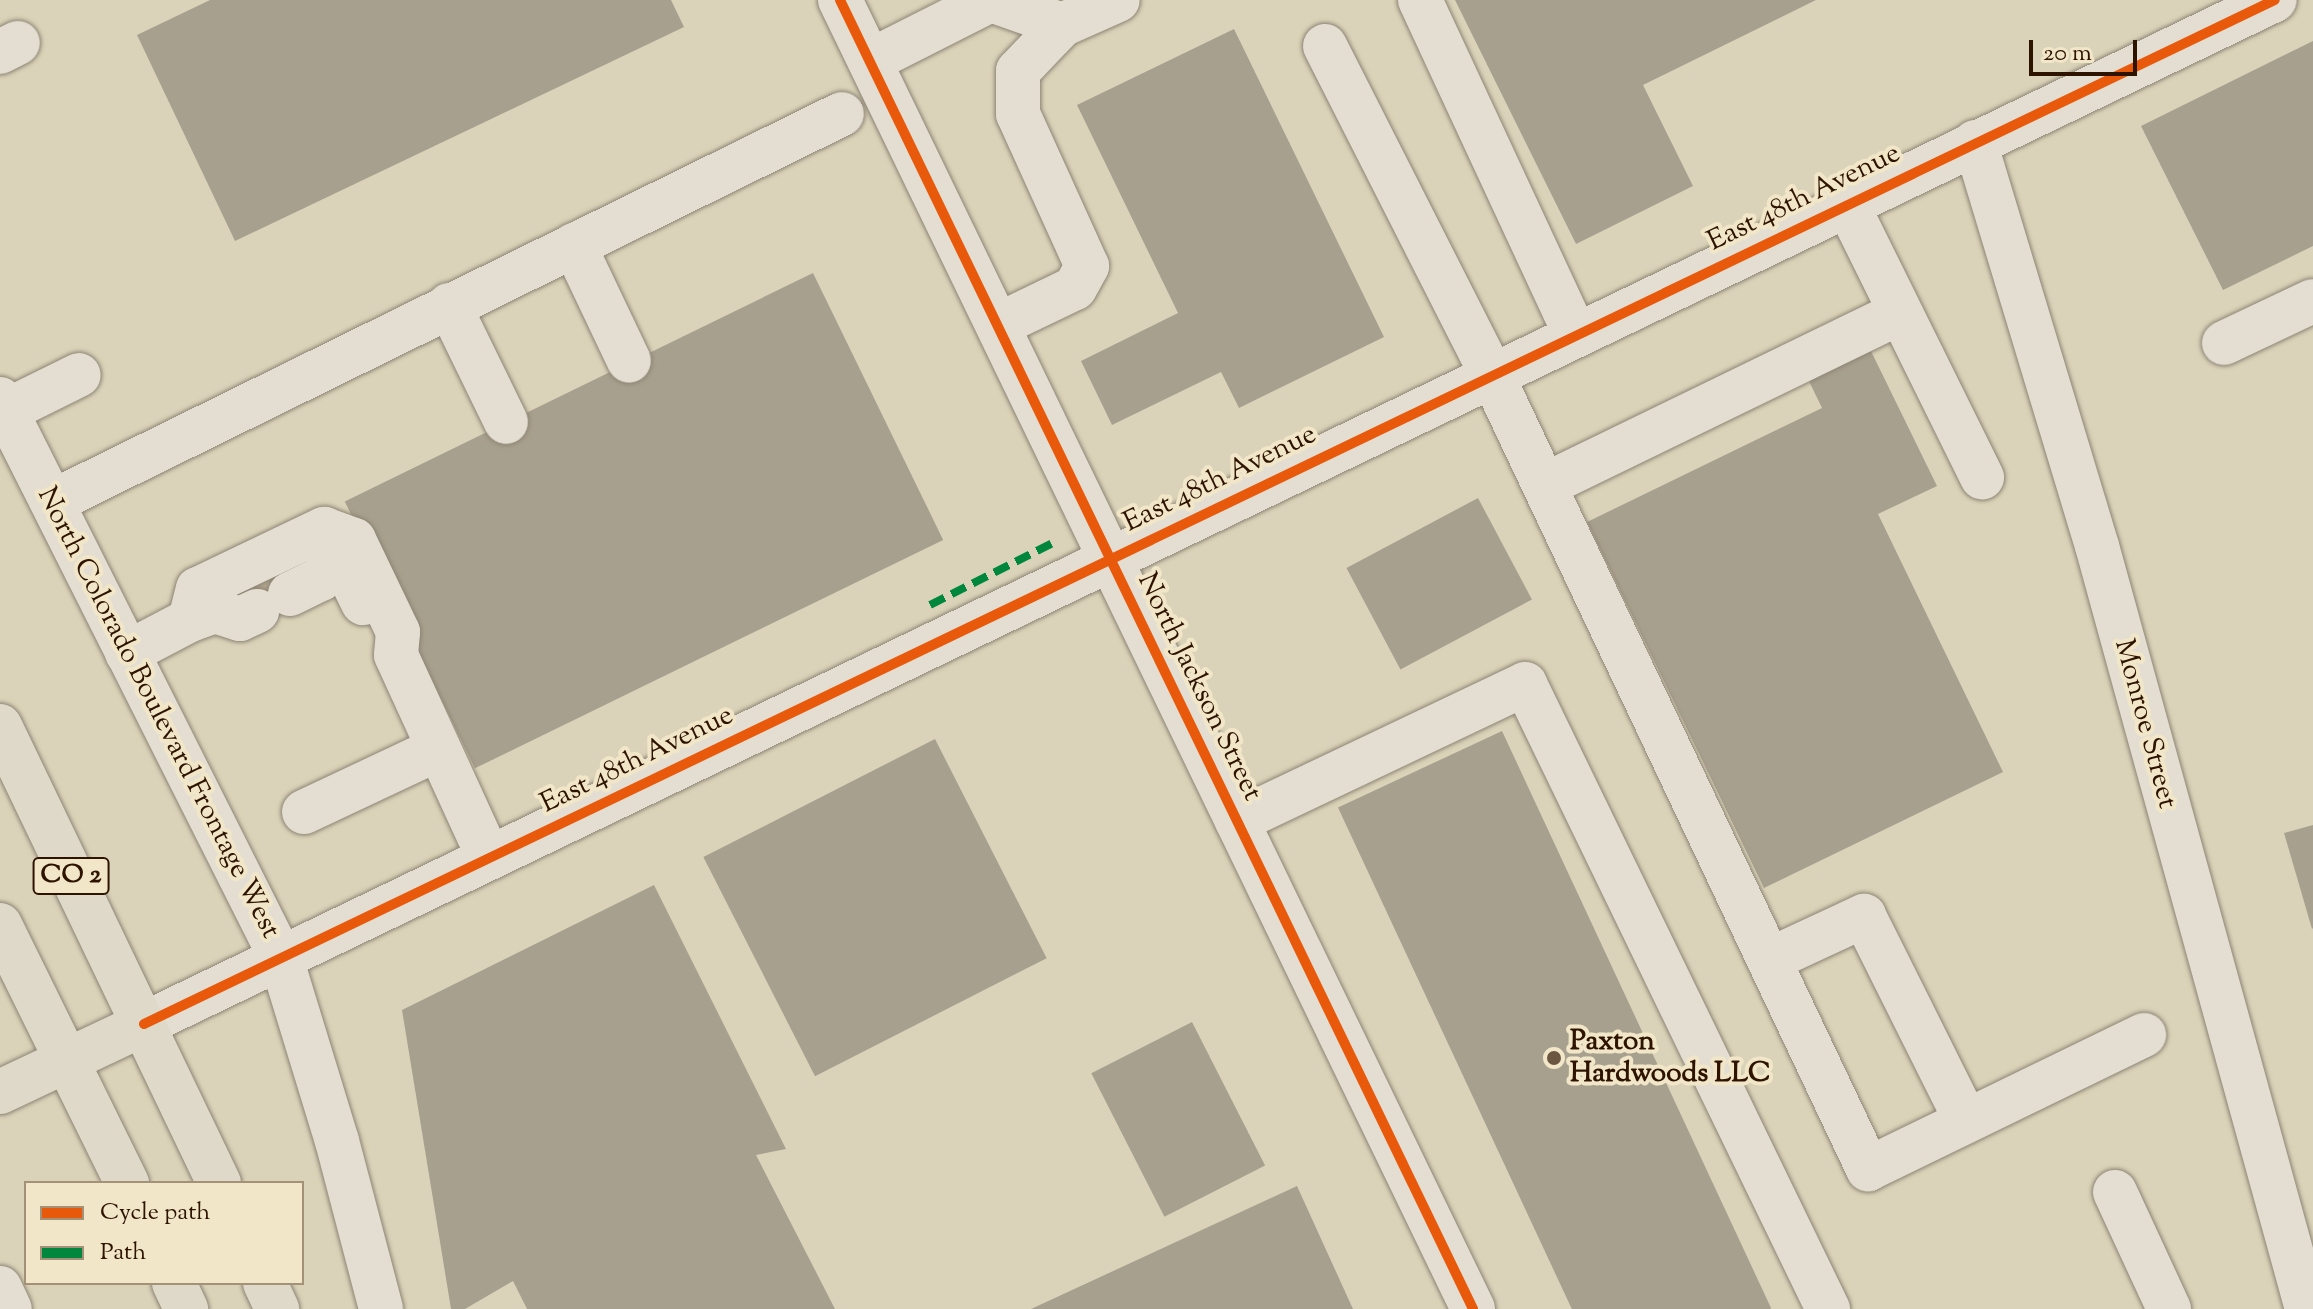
<!DOCTYPE html>
<html>
<head>
<meta charset="utf-8">
<style>
	body { margin:0 }
	#map { position:relative; width:2313px; height:1309px; overflow:hidden; background:#dbd3b9; font-family:"Sorts Mill Goudy",serif }
	div>[style] { position:absolute }
	[style*='--x'] { left:calc(var(--x)*1px); top:calc(var(--y)*1px); width:calc(var(--w)*1px); rotate:calc(var(--a)*1deg) }
	.building>* { inset:0; background:#a8a08e; transform-origin:0 0 }
	.minor-tunnel>* { height:44px; margin-top:-22px; transform-origin:0; background:repeating-linear-gradient(90deg,#b8ad94 0 44px,transparent 0 66px) }
	.roads { filter:drop-shadow(0 0 2px #8d8474) drop-shadow(0 0 2px #8d8474) }
	.minor>* { height:44px; margin:-22px; padding:0 22px; transform-origin:22px; border-radius:22px; background:#e3ded1 }
	.major>* { height:44px; margin:-22px; padding:0 22px; transform-origin:22px; border-radius:22px; background:#ded9c9 }
	.quiet>* { height:8px; margin-top:-4px; transform-origin:0; background:repeating-linear-gradient(90deg,#00873e 0 16px,transparent 0 24px) }
	.cycleway>* { height:10px; margin:-5px; padding:0 5px; transform-origin:5px; border-radius:5px; background:#e8590c }
	.dots>* { width:22px; height:22px; translate:-50% -50%; box-sizing:border-box; border:4px solid #f1e7c8; border-radius:50% }
	span { translate:-50% -50%; white-space:nowrap; text-align:center; line-height:1.15; -webkit-text-stroke:8px #f1e7c8; paint-order:stroke }
	.shield-label span { padding:2px 6px; background:#f1e7c8; border:2px solid; border-radius:6px; -webkit-text-stroke-width:0 }
	.shield-label { font-size:26px; color:#2e1301; font-weight:700 }
	.street-label { font-size:28px; color:#2e1301 }
	.poi-label { font-size:28px; color:#2e1301; font-weight:700 }
	.left { translate:0 -50%; text-align:left }
	.legend { position:absolute; left:24px; top:1181px; width:280px; height:104px; box-sizing:border-box; background:#f1e7c8; border:2px solid #a39278; margin:0; padding:10px 14px; list-style:none; font-size:24px; color:#2e1301 }
	.legend li { display:flex; align-items:center; gap:16px; height:40px }
	.legend b { width:40px; border:2px solid #a39278 }
	.scale { position:absolute; left:2029px; top:40px; width:108px; height:36px; box-sizing:border-box; border:4px solid #2e1301; border-top:0; padding-left:10px; font-size:24px; line-height:28px; white-space:nowrap; color:#2e1301; -webkit-text-stroke:6px #f1e7c8; paint-order:stroke }
</style>
</head>
<body>
<div id="map">
	<div class="building">
		<i style="clip-path:polygon(210px 0,671px 0,684px 27px,235px 241px,137px 35px)"></i>
		<i style="clip-path:polygon(1455px 0,1816px 0,1643px 85px,1693px 186px,1576px 244px)"></i>
		<i style="clip-path:polygon(1234px 29px,1384px 337px,1239px 408px,1221px 372px,1112px 425px,1081px 361px,1178px 313px,1077px 105px)"></i>
		<i style="clip-path:polygon(2313px 41px,2313px 246px,2223px 290px,2141px 126px)"></i>
		<i style="left:813px;top:273px;width:297px;height:521px;rotate:64deg"></i>
		<i style="clip-path:polygon(1868px 345px,1937px 486px,1878px 514px,2003px 772px,1764px 888px,1587px 522px,1822px 408px,1806px 375px)"></i>
		<i style="left:1478px;top:498px;width:115px;height:149px;rotate:62deg"></i>
		<i style="left:1502px;top:731px;width:637px;height:181px;rotate:65deg"></i>
		<i style="left:935px;top:739px;width:246px;height:260px;rotate:63deg"></i>
		<i style="clip-path:polygon(2313px 825px,2313px 928px,2312px 929px,2284px 833px)"></i>
		<i style="clip-path:polygon(654px 885px,786px 1149px,756px 1155px,835px 1309px,527px 1309px,513px 1281px,465px 1309px,451px 1309px,402px 1010px)"></i>
		<i style="left:1192px;top:1022px;width:161px;height:113px;rotate:63deg"></i>
		<i style="clip-path:polygon(1297px 1186px,1353px 1309px,1031px 1309px)"></i>
	</div>
	<div class="minor-tunnel">
		<i style="--x:247;--y:590;--w:36;--a:-24"></i>
	</div>
	<div class="roads">
		<div class="minor">
			<i style="--x:840;--y:0;--w:1454;--a:64.19"></i>
			<i style="--x:1420;--y:0;--w:368;--a:65.1"></i>
			<i style="--x:1325;--y:46;--w:369;--a:63.1"></i>
			<i style="--x:1492;--y:375;--w:879;--a:64.66"></i>
			<i style="--x:1868;--y:1169;--w:307;--a:-25.9"></i>
			<i style="--x:0;--y:52;--w:20;--a:-27"></i>
			<i style="--x:870;--y:61;--w:136;--a:-26.8"></i>
			<i style="--x:991;--y:0;--w:75;--a:19.4"></i>
			<i style="--x:1975;--y:142;--w:422;--a:73.2"></i>
			<i style="--x:2097;--y:546;--w:791;--a:74.61"></i>
			<i style="--x:1847;--y:204;--w:305;--a:63.7"></i>
			<i style="--x:574;--y:245;--w:128;--a:64.6"></i>
			<i style="--x:449;--y:305;--w:130;--a:64"></i>
			<i style="--x:998;--y:325;--w:85;--a:-25.7"></i>
			<i style="--x:1075;--y:288;--w:25;--a:-61"></i>
			<i style="--x:1087;--y:266;--w:167;--a:-114.4"></i>
			<i style="--x:1018;--y:114;--w:43;--a:-90"></i>
			<i style="--x:1018;--y:71;--w:64;--a:-46.3"></i>
			<i style="--x:1062;--y:25;--w:61;--a:-24.1"></i>
			<i style="--x:2224;--y:343;--w:98;--a:-25.3"></i>
			<i style="--x:0;--y:399;--w:626;--a:63.31"></i>
			<i style="--x:281;--y:958;--w:191;--a:73"></i>
			<i style="--x:337;--y:1141;--w:174;--a:75.3"></i>
			<i style="--x:6;--y:411;--w:81;--a:-26.3"></i>
			<i style="--x:1545;--y:485;--w:394;--a:-25.9"></i>
			<i style="--x:52;--y:502;--w:880;--a:-26.16"></i>
			<i style="--x:290;--y:594;--w:34;--a:-26"></i>
			<i style="--x:321;--y:579;--w:16;--a:-55"></i>
			<i style="--x:330;--y:566;--w:13;--a:-27"></i>
			<i style="--x:342;--y:560;--w:48;--a:64"></i>
			<i style="--x:190;--y:620;--w:27;--a:-20"></i>
			<i style="--x:215;--y:611;--w:26;--a:18"></i>
			<i style="--x:240;--y:619;--w:19;--a:-25"></i>
			<i style="--x:127;--y:653;--w:71;--a:-27.6"></i>
			<i style="--x:190;--y:620;--w:32;--a:-76"></i>
			<i style="--x:198;--y:589;--w:140;--a:-25.5"></i>
			<i style="--x:324;--y:529;--w:32;--a:20"></i>
			<i style="--x:354;--y:540;--w:102;--a:64.4"></i>
			<i style="--x:398;--y:632;--w:23;--a:95"></i>
			<i style="--x:396;--y:655;--w:223;--a:65.4"></i>
			<i style="--x:304;--y:812;--w:148;--a:-25.2"></i>
			<i style="--x:1237;--y:821;--w:319;--a:-25.4"></i>
			<i style="--x:1525;--y:684;--w:695;--a:64.14"></i>
			<i style="--x:1769;--y:960;--w:105;--a:-24.9"></i>
			<i style="--x:1864;--y:916;--w:229;--a:63.5"></i>
			<i style="--x:144;--y:1024;--w:2364;--a:-25.67"></i>
			<i style="--x:2115;--y:1192;--w:129;--a:65.2"></i>
			<i style="--x:0;--y:1288;--w:23;--a:65"></i>
		</div>
		<div class="major">
			<i style="--x:0;--y:726;--w:507;--a:64.4"></i>
			<i style="--x:0;--y:925;--w:288;--a:63.8"></i>
			<i style="--x:0;--y:1092;--w:159;--a:-25.3"></i>
			<i style="--x:174;--y:1283;--w:29;--a:65"></i>
			<i style="--x:265;--y:1283;--w:29;--a:65"></i>
		</div>
	</div>
	<div class="quiet">
		<i style="--x:930;--y:605;--w:136;--a:-26.8"></i>
	</div>
	<div class="cycleway">
		<i style="--x:840;--y:0;--w:1454;--a:64.19"></i>
		<i style="--x:144;--y:1024;--w:2364;--a:-25.67"></i>
	</div>
	<div class="dots">
		<i style="left:1554px;top:1058px;background:#6b5641"></i>
	</div>
	<div class="shield-label">
		<span style="left:71px;top:876px">CO 2</span>
	</div>
	<div class="street-label">
		<span style="left:1804px;top:198px;rotate:-26deg">East 48th Avenue</span>
		<span style="left:1220px;top:479px;rotate:-26deg">East 48th Avenue</span>
		<span style="left:1199px;top:687px;rotate:64deg">North Jackson Street</span>
		<span style="left:158px;top:713px;rotate:63deg">North Colorado Boulevard Frontage West</span>
		<span style="left:2145px;top:724px;rotate:75deg">Monroe Street</span>
		<span style="left:637px;top:760px;rotate:-26deg">East 48th Avenue</span>
	</div>
	<div class="poi-label">
		<span class="left" style="left:1570px;top:1058px">Paxton<br>Hardwoods LLC</span>
	</div>
	<ul class="legend">
	<li><b style="height:10px;background:#e8590c"></b>Cycle path</li>
	<li><b style="height:10px;background:#00873e"></b>Path</li>
	</ul>
	<div class="scale">20 m</div>
</div>
</body>
</html>
